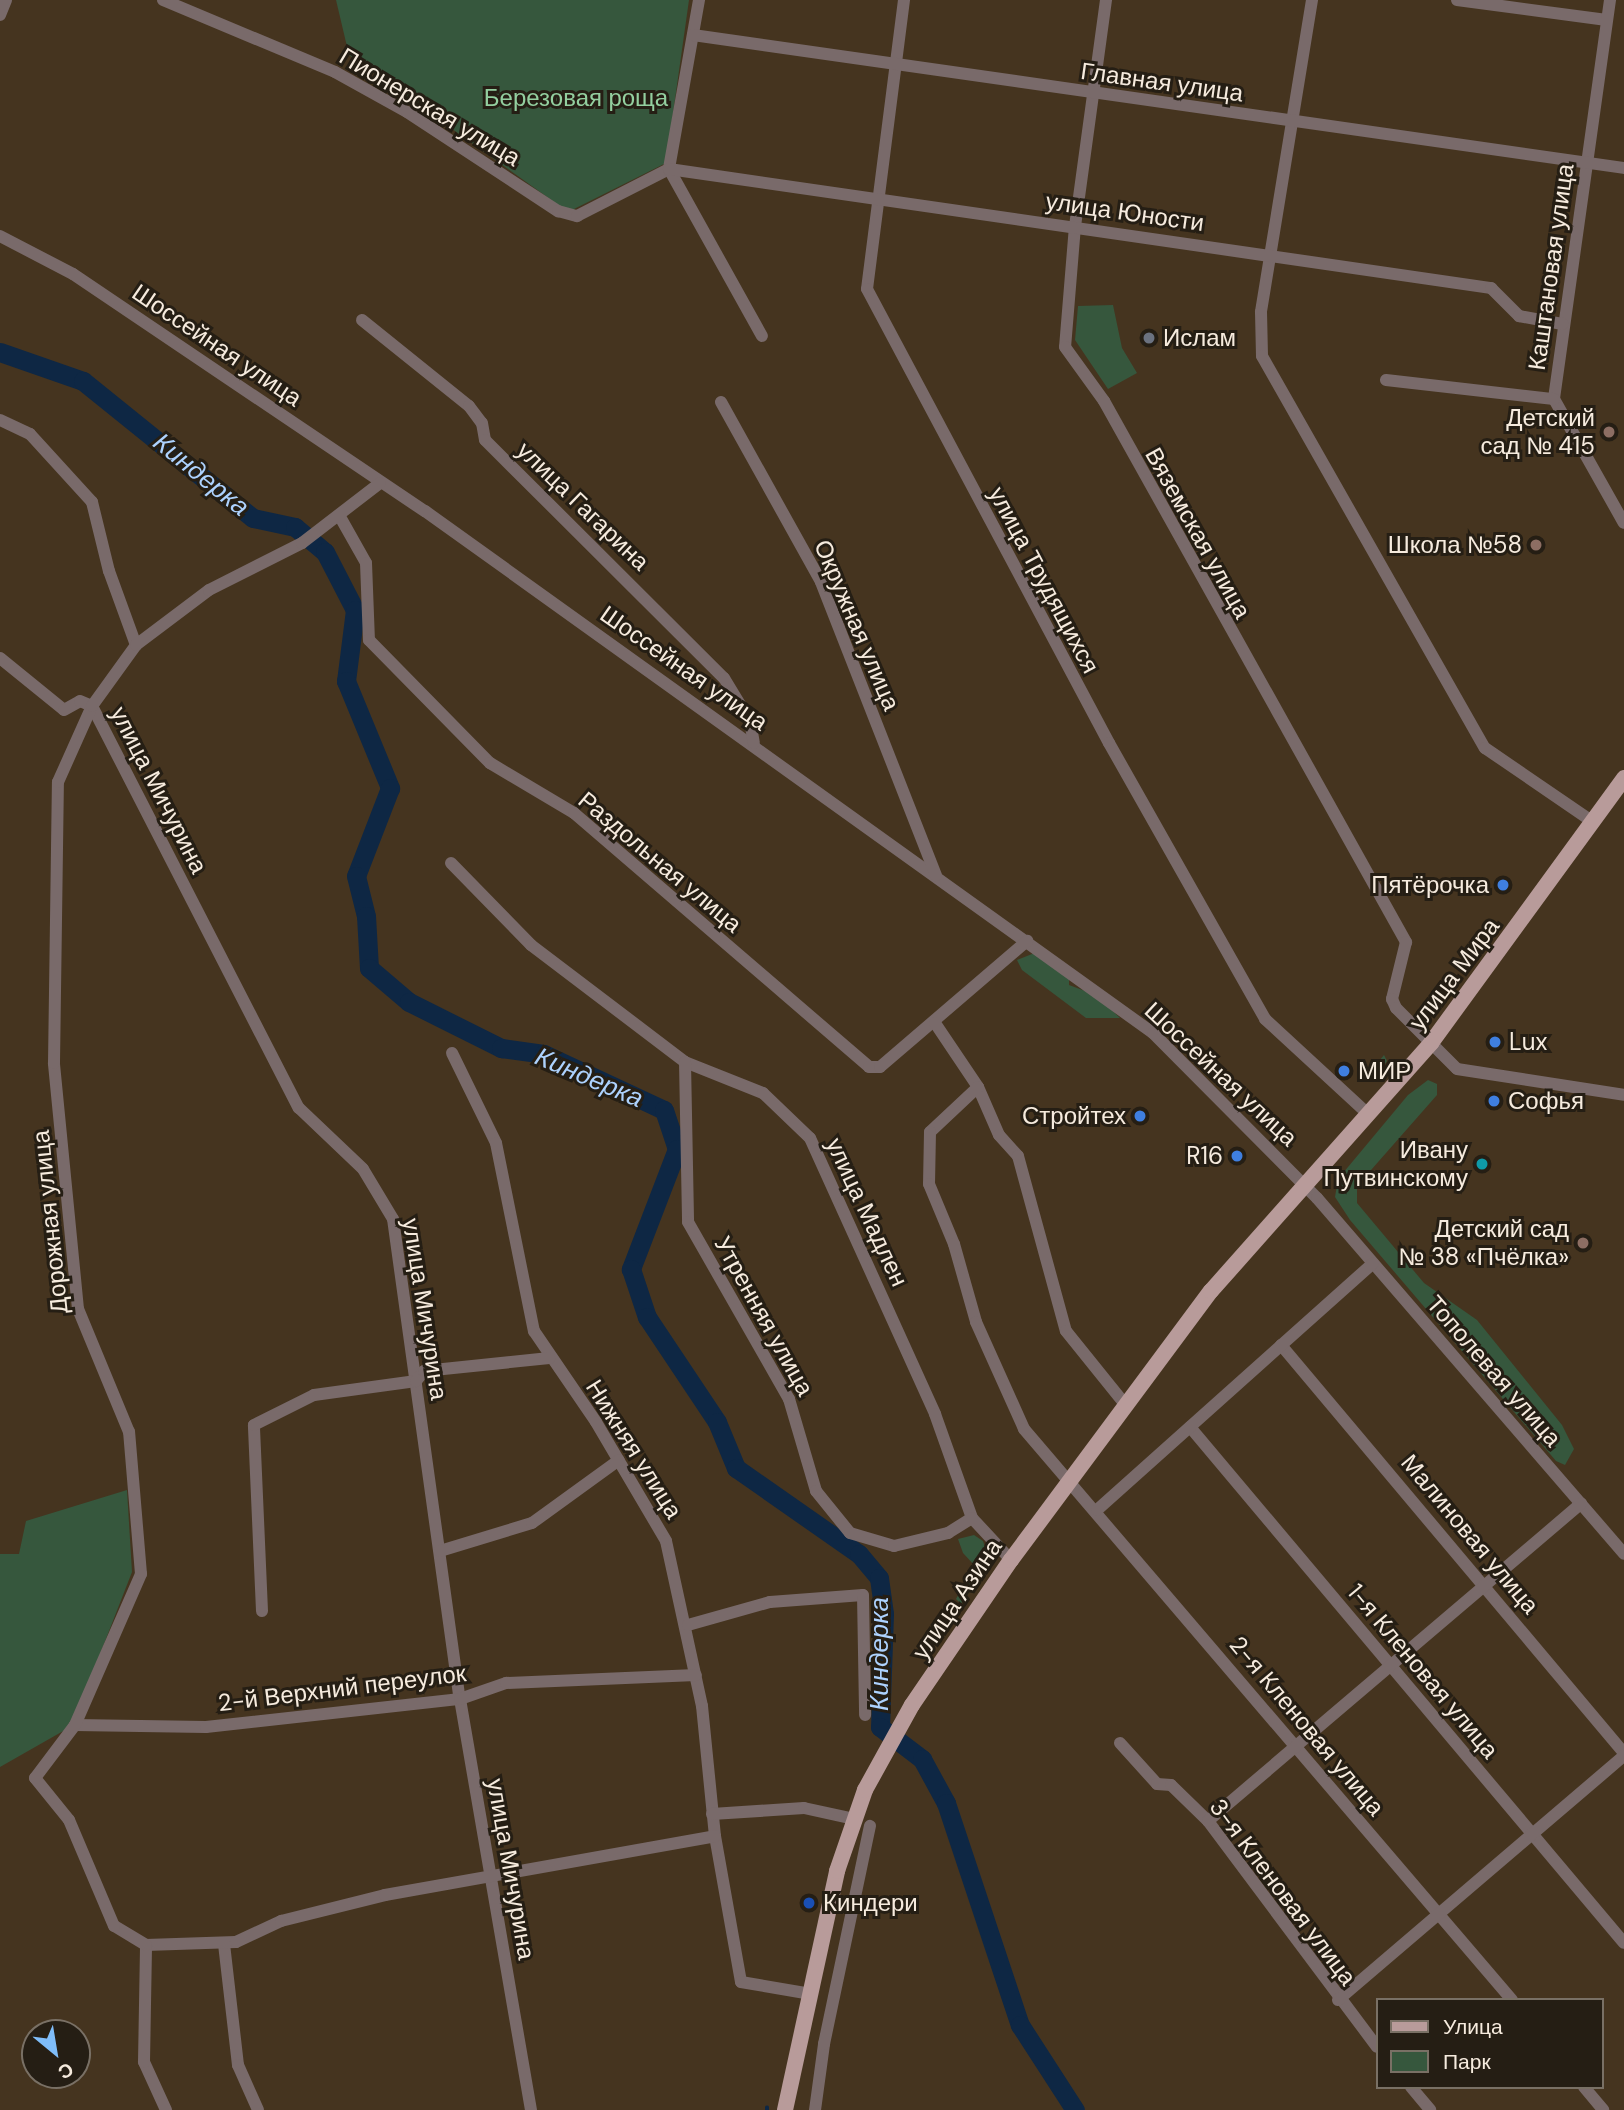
<!DOCTYPE html>
<html>
<head>
<meta charset="utf-8">
<style>
	body { margin:0 }
	#map { position:relative; width:1624px; height:2110px; overflow:hidden; background:#45341f; font-family:"DM Sans",sans-serif }
	div>[style] { position:absolute }
	[style*='--x'] { left:calc(var(--x)*1px); top:calc(var(--y)*1px); width:calc(var(--w)*1px); rotate:calc(var(--a)*1deg) }
	.green>* { inset:0; background:#36573d }
	.stream>* { height:3.5px; margin:-1.75px; padding:0 1.75px; transform-origin:1.75px; border-radius:1.75px; background:#0e2744 }
	.river>* { height:19px; margin:-9.5px; padding:0 9.5px; transform-origin:9.5px; border-radius:9.5px; background:#0e2744 }
	.minor>* { height:12px; margin:-6px; padding:0 6px; transform-origin:6px; border-radius:6px; background:#796a6a }
	.major>* { height:16px; margin:-8px; padding:0 8px; transform-origin:8px; border-radius:8px; background:#b89b9a }
	.dots>* { width:19px; height:19px; translate:-50% -50%; box-sizing:border-box; border:4px solid #251e14; border-radius:50% }
	span { translate:-50% -50%; white-space:nowrap; text-align:center; line-height:1.15; -webkit-text-stroke:6px #251e14; paint-order:stroke }
	.street-label { font-size:24px; color:#f6ebde }
	.park-label { font-size:24px; color:#93cf9f }
	.poi-label { font-size:24px; color:#f6ebde }
	.left { translate:0 -50%; text-align:left }
	.right { translate:-100% -50%; text-align:right }
	.water-label { font-size:26px; color:#add2fe; font-style:italic }
	.legend { position:absolute; left:1376px; top:1998px; width:228px; height:91px; box-sizing:border-box; background:#251e14; border:2px solid #797065; margin:0; padding:9px 12px; list-style:none; font-size:21px; color:#f6ebde }
	.legend li { display:flex; align-items:center; gap:14px; height:35px }
	.legend b { width:35px; border:2px solid #797065 }
	.north { position:absolute; left:21px; top:2019px; width:70px; height:70px; box-sizing:border-box; background:#251e14; border:2px solid #797065; border-radius:50%; rotate:150deg; font-size:19px; font-weight:700; line-height:28px; text-align:center; color:#f6ebde }
	.north::after { content:''; display:block; margin:auto; width:24px; height:32px; background:#7fbdf9; clip-path:polygon(50% 0,100% 100%,50% 72%,0 100%) }
</style>
</head>
<body>
<div id="map">
	<div class="green">
		<i style="clip-path:polygon(336px 0,689px 0,666px 163px,568px 212px,349px 55px)"></i>
		<i style="clip-path:polygon(1113px 305px,1122px 348px,1137px 373px,1108px 389px,1075px 340px,1078px 306px)"></i>
		<i style="clip-path:polygon(1037px 952px,1069px 978px,1069px 985px,1096px 995px,1120px 1018px,1086px 1018px,1022px 970px,1017px 960px)"></i>
		<i style="clip-path:polygon(1384px 1055px,1387px 1061px,1372px 1082px,1367px 1076px)"></i>
		<i style="clip-path:polygon(1428px 1080px,1437px 1084px,1437px 1095px,1357px 1186px,1357px 1203px,1424px 1283px,1477px 1320px,1562px 1425px,1574px 1449px,1565px 1465px,1556px 1461px,1350px 1220px,1335px 1197px,1338px 1179px,1408px 1095px)"></i>
		<i style="clip-path:polygon(127px 1490px,132px 1572px,72px 1726px,0 1767px,0 1554px,19px 1554px,26px 1521px)"></i>
		<i style="clip-path:polygon(974px 1535px,983px 1541px,990px 1562px,961px 1604px,956px 1599px,975px 1566px,963px 1553px,958px 1539px)"></i>
	</div>
	<div class="stream">
		<i style="--x:767;--y:2110;--w:2;--a:-90"></i>
	</div>
	<div class="river">
		<i style="--x:0;--y:352;--w:88;--a:19.3"></i>
		<i style="--x:83;--y:381;--w:218;--a:38.9"></i>
		<i style="--x:253;--y:518;--w:43;--a:12.1"></i>
		<i style="--x:295;--y:527;--w:39;--a:40"></i>
		<i style="--x:325;--y:552;--w:65;--a:62.7"></i>
		<i style="--x:355;--y:610;--w:72;--a:97.2"></i>
		<i style="--x:346;--y:681;--w:116;--a:67.6"></i>
		<i style="--x:390;--y:788;--w:94;--a:111.1"></i>
		<i style="--x:356;--y:876;--w:41;--a:76"></i>
		<i style="--x:366;--y:916;--w:52;--a:86.7"></i>
		<i style="--x:369;--y:968;--w:52;--a:40.4"></i>
		<i style="--x:409;--y:1002;--w:103;--a:26.6"></i>
		<i style="--x:501;--y:1048;--w:43;--a:7.9"></i>
		<i style="--x:544;--y:1054;--w:132;--a:25"></i>
		<i style="--x:664;--y:1110;--w:41;--a:71.6"></i>
		<i style="--x:677;--y:1149;--w:129;--a:111"></i>
		<i style="--x:631;--y:1269;--w:51;--a:71.6"></i>
		<i style="--x:647;--y:1317;--w:126;--a:56.3"></i>
		<i style="--x:717;--y:1422;--w:50;--a:67.6"></i>
		<i style="--x:736;--y:1468;--w:150;--a:35"></i>
		<i style="--x:859;--y:1554;--w:31;--a:50"></i>
		<i style="--x:879;--y:1578;--w:36;--a:82"></i>
		<i style="--x:884;--y:1614;--w:113;--a:92"></i>
		<i style="--x:880;--y:1727;--w:53;--a:37.3"></i>
		<i style="--x:922;--y:1759;--w:50;--a:61.4"></i>
		<i style="--x:946;--y:1803;--w:234;--a:71.6"></i>
		<i style="--x:1020;--y:2025;--w:101;--a:57.1"></i>
	</div>
	<div class="minor">
		<i style="--x:163;--y:0;--w:186;--a:22.7"></i>
		<i style="--x:335;--y:72;--w:82;--a:29.1"></i>
		<i style="--x:407;--y:112;--w:181;--a:33.3"></i>
		<i style="--x:558;--y:211;--w:20;--a:15"></i>
		<i style="--x:577;--y:216;--w:103;--a:-27.1"></i>
		<i style="--x:699;--y:0;--w:172;--a:100.1"></i>
		<i style="--x:669;--y:169;--w:191;--a:60.9"></i>
		<i style="--x:904;--y:0;--w:291;--a:97.3"></i>
		<i style="--x:867;--y:289;--w:514;--a:61.94"></i>
		<i style="--x:1109;--y:743;--w:317;--a:60.5"></i>
		<i style="--x:1265;--y:1019;--w:140;--a:42.7"></i>
		<i style="--x:1106;--y:0;--w:228;--a:97.8"></i>
		<i style="--x:1075;--y:226;--w:121;--a:94.7"></i>
		<i style="--x:1065;--y:347;--w:67;--a:54.2"></i>
		<i style="--x:1104;--y:401;--w:620;--a:60.83"></i>
		<i style="--x:1406;--y:942;--w:59;--a:103.8"></i>
		<i style="--x:1392;--y:999;--w:10;--a:66"></i>
		<i style="--x:1396;--y:1008;--w:86;--a:45"></i>
		<i style="--x:1457;--y:1069;--w:169;--a:8.8"></i>
		<i style="--x:1312;--y:0;--w:316;--a:99.3"></i>
		<i style="--x:1261;--y:312;--w:44;--a:88.7"></i>
		<i style="--x:1262;--y:356;--w:451;--a:60.4"></i>
		<i style="--x:1485;--y:748;--w:131;--a:34.4"></i>
		<i style="--x:1457;--y:0;--w:151;--a:7.6"></i>
		<i style="--x:1610;--y:0;--w:403;--a:98"></i>
		<i style="--x:1554;--y:399;--w:142;--a:60.6"></i>
		<i style="--x:0;--y:15;--w:16;--a:-68"></i>
		<i style="--x:693;--y:35;--w:940;--a:8.13"></i>
		<i style="--x:669;--y:169;--w:831;--a:8.24"></i>
		<i style="--x:1491;--y:288;--w:40;--a:45"></i>
		<i style="--x:1519;--y:316;--w:44;--a:10.5"></i>
		<i style="--x:0;--y:236;--w:82;--a:27.5"></i>
		<i style="--x:73;--y:274;--w:424;--a:34"></i>
		<i style="--x:425;--y:511;--w:896;--a:35.64"></i>
		<i style="--x:1153;--y:1033;--w:233;--a:45.2"></i>
		<i style="--x:1317;--y:1198;--w:470;--a:49.2"></i>
		<i style="--x:362;--y:320;--w:137;--a:38.8"></i>
		<i style="--x:469;--y:406;--w:21;--a:53"></i>
		<i style="--x:482;--y:423;--w:17;--a:80"></i>
		<i style="--x:485;--y:440;--w:337;--a:44.9"></i>
		<i style="--x:724;--y:678;--w:50;--a:58.8"></i>
		<i style="--x:750;--y:721;--w:22;--a:80"></i>
		<i style="--x:1386;--y:380;--w:169;--a:6.5"></i>
		<i style="--x:721;--y:402;--w:206;--a:60.9"></i>
		<i style="--x:821;--y:582;--w:315;--a:68.6"></i>
		<i style="--x:0;--y:420;--w:33;--a:25"></i>
		<i style="--x:30;--y:434;--w:92;--a:47.6"></i>
		<i style="--x:92;--y:502;--w:71;--a:76.2"></i>
		<i style="--x:109;--y:571;--w:79;--a:70"></i>
		<i style="--x:339;--y:515;--w:55;--a:60.6"></i>
		<i style="--x:366;--y:563;--w:77;--a:87.8"></i>
		<i style="--x:369;--y:640;--w:173;--a:45.5"></i>
		<i style="--x:490;--y:763;--w:98;--a:30.8"></i>
		<i style="--x:574;--y:813;--w:389;--a:40.7"></i>
		<i style="--x:869;--y:1067;--w:11;--a:0"></i>
		<i style="--x:880;--y:1067;--w:194;--a:-40.6"></i>
		<i style="--x:0;--y:658;--w:82;--a:39.1"></i>
		<i style="--x:64;--y:710;--w:18;--a:-29"></i>
		<i style="--x:80;--y:701;--w:13;--a:23"></i>
		<i style="--x:92;--y:706;--w:452;--a:62.8"></i>
		<i style="--x:299;--y:1108;--w:88;--a:43.6"></i>
		<i style="--x:363;--y:1169;--w:58;--a:59"></i>
		<i style="--x:393;--y:1219;--w:485;--a:82.1"></i>
		<i style="--x:460;--y:1699;--w:417;--a:80.2"></i>
		<i style="--x:451;--y:863;--w:115;--a:45.7"></i>
		<i style="--x:531;--y:945;--w:193;--a:37.2"></i>
		<i style="--x:685;--y:1062;--w:84;--a:21.7"></i>
		<i style="--x:763;--y:1093;--w:65;--a:43.8"></i>
		<i style="--x:810;--y:1138;--w:303;--a:65.6"></i>
		<i style="--x:935;--y:1414;--w:110;--a:70.4"></i>
		<i style="--x:972;--y:1518;--w:57;--a:47.1"></i>
		<i style="--x:935;--y:1023;--w:77;--a:56.1"></i>
		<i style="--x:978;--y:1087;--w:52;--a:66.4"></i>
		<i style="--x:999;--y:1135;--w:28;--a:48"></i>
		<i style="--x:1018;--y:1156;--w:181;--a:74.7"></i>
		<i style="--x:1066;--y:1331;--w:94;--a:51.1"></i>
		<i style="--x:452;--y:1053;--w:100;--a:63.9"></i>
		<i style="--x:496;--y:1143;--w:192;--a:78.6"></i>
		<i style="--x:534;--y:1331;--w:110;--a:55.7"></i>
		<i style="--x:596;--y:1422;--w:138;--a:59.5"></i>
		<i style="--x:666;--y:1541;--w:169;--a:77.7"></i>
		<i style="--x:702;--y:1706;--w:131;--a:84.3"></i>
		<i style="--x:715;--y:1836;--w:148;--a:79.9"></i>
		<i style="--x:741;--y:1982;--w:71;--a:9.7"></i>
		<i style="--x:685;--y:1062;--w:160;--a:88.9"></i>
		<i style="--x:688;--y:1222;--w:204;--a:60.3"></i>
		<i style="--x:789;--y:1399;--w:96;--a:73.6"></i>
		<i style="--x:816;--y:1491;--w:54;--a:51"></i>
		<i style="--x:850;--y:1533;--w:46;--a:16.5"></i>
		<i style="--x:894;--y:1546;--w:56;--a:-13.5"></i>
		<i style="--x:948;--y:1533;--w:28;--a:-32"></i>
		<i style="--x:978;--y:1087;--w:66;--a:136.8"></i>
		<i style="--x:930;--y:1132;--w:52;--a:91.1"></i>
		<i style="--x:929;--y:1184;--w:65;--a:67.4"></i>
		<i style="--x:954;--y:1244;--w:81;--a:74.2"></i>
		<i style="--x:976;--y:1322;--w:117;--a:65.8"></i>
		<i style="--x:1024;--y:1429;--w:751;--a:49.48"></i>
		<i style="--x:1281;--y:1345;--w:533;--a:49.95"></i>
		<i style="--x:1190;--y:1427;--w:674;--a:49.93"></i>
		<i style="--x:1097;--y:1510;--w:370;--a:-41.8"></i>
		<i style="--x:440;--y:1551;--w:96;--a:-16.9"></i>
		<i style="--x:532;--y:1523;--w:107;--a:-35.9"></i>
		<i style="--x:262;--y:1611;--w:186;--a:-92.5"></i>
		<i style="--x:254;--y:1425;--w:67;--a:-26.6"></i>
		<i style="--x:314;--y:1395;--w:103;--a:-7.8"></i>
		<i style="--x:416;--y:1381;--w:13;--a:-51"></i>
		<i style="--x:424;--y:1371;--w:126;--a:-5.9"></i>
		<i style="--x:688;--y:1625;--w:85;--a:-15.7"></i>
		<i style="--x:770;--y:1602;--w:93;--a:-4.3"></i>
		<i style="--x:863;--y:1595;--w:120;--a:89"></i>
		<i style="--x:75;--y:1725;--w:131;--a:0.9"></i>
		<i style="--x:206;--y:1727;--w:256;--a:-6.3"></i>
		<i style="--x:460;--y:1699;--w:49;--a:-19.2"></i>
		<i style="--x:506;--y:1683;--w:190;--a:-2.4"></i>
		<i style="--x:1120;--y:1743;--w:55;--a:47.9"></i>
		<i style="--x:1157;--y:1784;--w:14;--a:4"></i>
		<i style="--x:1171;--y:1785;--w:52;--a:44.2"></i>
		<i style="--x:1208;--y:1821;--w:282;--a:53.2"></i>
		<i style="--x:712;--y:1814;--w:92;--a:-3.7"></i>
		<i style="--x:804;--y:1808;--w:51;--a:12.4"></i>
		<i style="--x:1208;--y:1821;--w:490;--a:-40.4"></i>
		<i style="--x:224;--y:1944;--w:122;--a:83.4"></i>
		<i style="--x:238;--y:2065;--w:49;--a:66"></i>
		<i style="--x:146;--y:1945;--w:90;--a:-1.9"></i>
		<i style="--x:236;--y:1942;--w:50;--a:-25"></i>
		<i style="--x:281;--y:1921;--w:107;--a:-14"></i>
		<i style="--x:385;--y:1895;--w:335;--a:-10.1"></i>
		<i style="--x:1338;--y:2000;--w:376;--a:-40.5"></i>
		<i style="--x:1411;--y:2087;--w:30;--a:50"></i>
		<i style="--x:1584;--y:2087;--w:30;--a:50"></i>
		<i style="--x:166;--y:2110;--w:53;--a:-114.6"></i>
		<i style="--x:144;--y:2062;--w:117;--a:-89"></i>
		<i style="--x:146;--y:1945;--w:37;--a:-149"></i>
		<i style="--x:114;--y:1926;--w:115;--a:-113"></i>
		<i style="--x:69;--y:1820;--w:54;--a:-129"></i>
		<i style="--x:35;--y:1778;--w:66;--a:-53"></i>
		<i style="--x:75;--y:1725;--w:165;--a:-66.4"></i>
		<i style="--x:141;--y:1574;--w:143;--a:-94.8"></i>
		<i style="--x:129;--y:1432;--w:133;--a:-112.5"></i>
		<i style="--x:78;--y:1309;--w:247;--a:-95.6"></i>
		<i style="--x:54;--y:1063;--w:281;--a:-89.2"></i>
		<i style="--x:58;--y:782;--w:83;--a:-65.9"></i>
		<i style="--x:92;--y:706;--w:75;--a:-54.2"></i>
		<i style="--x:136;--y:645;--w:91;--a:-37"></i>
		<i style="--x:209;--y:590;--w:104;--a:-26.8"></i>
		<i style="--x:302;--y:543;--w:98;--a:-37.6"></i>
		<i style="--x:815;--y:2110;--w:67;--a:-82.2"></i>
		<i style="--x:824;--y:2044;--w:223;--a:-78.1"></i>
	</div>
	<div class="major">
		<i style="--x:785;--y:2110;--w:245;--a:-77.7"></i>
		<i style="--x:837;--y:1871;--w:86;--a:-70.9"></i>
		<i style="--x:865;--y:1790;--w:97;--a:-61.1"></i>
		<i style="--x:912;--y:1705;--w:176;--a:-55.7"></i>
		<i style="--x:1011;--y:1560;--w:335;--a:-53.4"></i>
		<i style="--x:1211;--y:1291;--w:332;--a:-48.4"></i>
		<i style="--x:1431;--y:1043;--w:328;--a:-53.9"></i>
	</div>
	<div class="dots">
		<i style="left:1149px;top:338px;background:#6b7280"></i>
		<i style="left:1609px;top:432px;background:#8d6e63"></i>
		<i style="left:1536px;top:545px;background:#8d6e63"></i>
		<i style="left:1503px;top:885px;background:#3f7fe0"></i>
		<i style="left:1495px;top:1042px;background:#3f7fe0"></i>
		<i style="left:1344px;top:1071px;background:#3f7fe0"></i>
		<i style="left:1494px;top:1101px;background:#3f7fe0"></i>
		<i style="left:1140px;top:1116px;background:#3f7fe0"></i>
		<i style="left:1237px;top:1156px;background:#3f7fe0"></i>
		<i style="left:1482px;top:1164px;background:#0f9aa8"></i>
		<i style="left:1583px;top:1243px;background:#8d6e63"></i>
		<i style="left:809px;top:1903px;background:#1a4fb4"></i>
	</div>
	<div class="street-label">
		<span style="left:1162px;top:82px;rotate:8deg">Главная улица</span>
		<span style="left:430px;top:107px;rotate:31deg">Пионерская улица</span>
		<span style="left:1125px;top:212px;rotate:8deg">улица Юности</span>
		<span style="left:1551px;top:267px;rotate:-82deg">Каштановая улица</span>
		<span style="left:217px;top:345px;rotate:34deg">Шоссейная улица</span>
		<span style="left:583px;top:506px;rotate:44deg">улица Гагарина</span>
		<span style="left:1198px;top:533px;rotate:61deg">Вяземская улица</span>
		<span style="left:1044px;top:580px;rotate:62deg">улица Трудящихся</span>
		<span style="left:857px;top:625px;rotate:67deg">Окружная улица</span>
		<span style="left:684px;top:668px;rotate:35deg">Шоссейная улица</span>
		<span style="left:159px;top:790px;rotate:63deg">улица Мичурина</span>
		<span style="left:660px;top:862px;rotate:40deg">Раздольная улица</span>
		<span style="left:1454px;top:974px;rotate:-53deg">улица Мира</span>
		<span style="left:1221px;top:1074px;rotate:43deg">Шоссейная улица</span>
		<span style="left:867px;top:1212px;rotate:65deg">улица Мадлен</span>
		<span style="left:50px;top:1222px;rotate:-96deg">Дорожная улица</span>
		<span style="left:425px;top:1309px;rotate:81deg">улица Мичурина</span>
		<span style="left:764px;top:1316px;rotate:61deg">Утренняя улица</span>
		<span style="left:1494px;top:1371px;rotate:49deg">Тополевая улица</span>
		<span style="left:634px;top:1449px;rotate:58deg">Нижняя улица</span>
		<span style="left:1470px;top:1534px;rotate:50deg">Малиновая улица</span>
		<span style="left:957px;top:1599px;rotate:-56deg">улица Азина</span>
		<span style="left:1423px;top:1671px;rotate:50deg">1-я Кленовая улица</span>
		<span style="left:342px;top:1688px;rotate:-7deg">2-й Верхний переулок</span>
		<span style="left:1307px;top:1726px;rotate:50deg">2-я Кленовая улица</span>
		<span style="left:511px;top:1869px;rotate:80deg">улица Мичурина</span>
		<span style="left:1283px;top:1892px;rotate:53deg">3-я Кленовая улица</span>
	</div>
	<div class="park-label">
		<span style="left:576px;top:98px">Березовая роща</span>
	</div>
	<div class="poi-label">
		<span class="left" style="left:1163px;top:338px">Ислам</span>
		<span class="right" style="left:1595px;top:432px">Детский<br>сад № 415</span>
		<span class="right" style="left:1522px;top:545px">Школа №58</span>
		<span class="right" style="left:1489px;top:885px">Пятёрочка</span>
		<span class="left" style="left:1509px;top:1042px">Lux</span>
		<span class="left" style="left:1358px;top:1071px">МИР</span>
		<span class="left" style="left:1508px;top:1101px">Софья</span>
		<span class="right" style="left:1126px;top:1116px">Стройтех</span>
		<span class="right" style="left:1468px;top:1164px">Ивану<br>Путвинскому</span>
		<span class="right" style="left:1223px;top:1156px">R16</span>
		<span class="right" style="left:1569px;top:1243px">Детский сад<br>№ 38 «Пчёлка»</span>
		<span class="left" style="left:823px;top:1903px">Киндери</span>
	</div>
	<div class="water-label">
		<span style="left:201px;top:475px;rotate:39deg">Киндерка</span>
		<span style="left:589px;top:1078px;rotate:23deg">Киндерка</span>
		<span style="left:880px;top:1654px;rotate:-90deg">Киндерка</span>
	</div>
	<ul class="legend">
	<li><b style="height:9px;background:#b89b9a"></b>Улица</li>
	<li><b style="height:19px;background:#36573d"></b>Парк</li>
	</ul>
	<div class="north">С</div>
</div>
</body>
</html>
